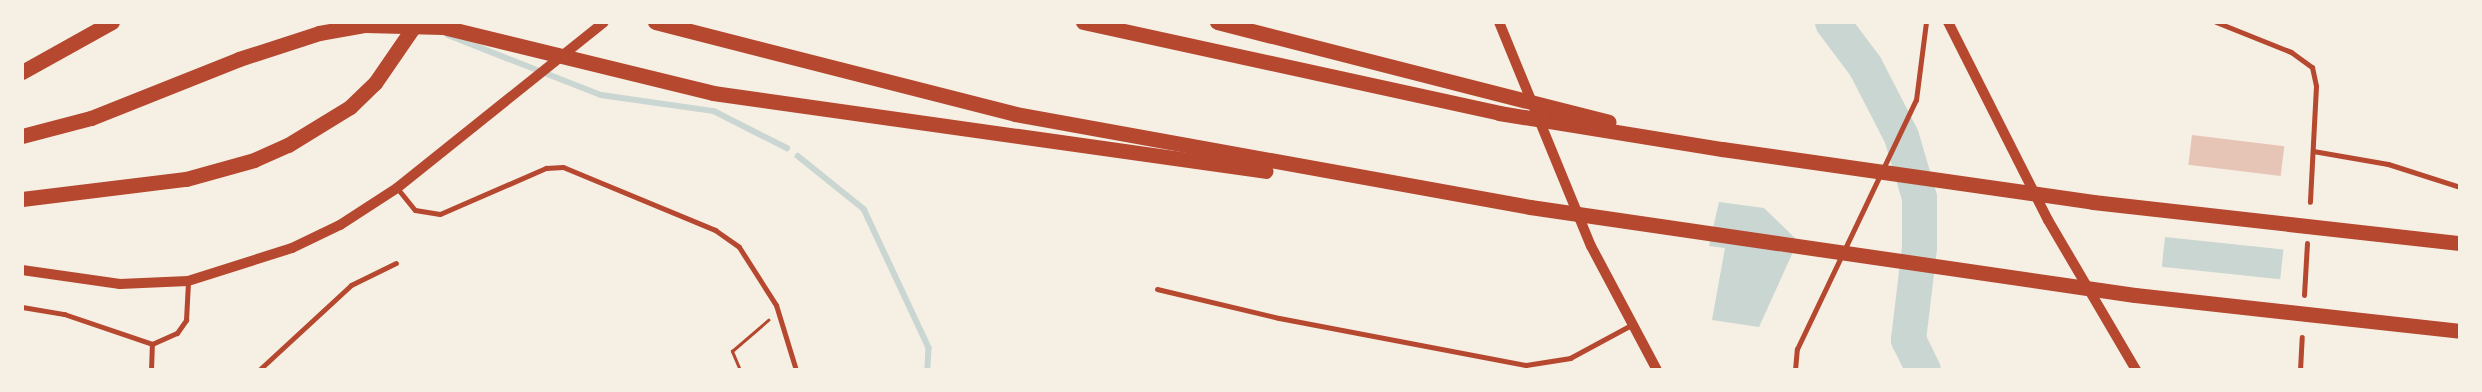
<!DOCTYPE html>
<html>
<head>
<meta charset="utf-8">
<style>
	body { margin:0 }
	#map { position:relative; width:2482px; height:392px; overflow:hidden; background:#f6efe4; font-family:Quicksand,sans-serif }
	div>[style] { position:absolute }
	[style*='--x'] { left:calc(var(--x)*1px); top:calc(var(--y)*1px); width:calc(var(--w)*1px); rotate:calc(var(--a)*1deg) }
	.water>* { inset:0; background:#c9d6d2; transform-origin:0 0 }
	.stream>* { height:5.5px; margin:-2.75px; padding:0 2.75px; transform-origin:2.75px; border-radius:2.75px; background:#c9d6d2 }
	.river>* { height:35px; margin:-17.5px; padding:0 17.5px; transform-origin:17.5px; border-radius:17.5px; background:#c9d6d2 }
	.building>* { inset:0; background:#e6c5b7; transform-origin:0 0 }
	.path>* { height:3px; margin:-1.5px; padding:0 1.5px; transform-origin:1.5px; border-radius:1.5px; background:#b5482f }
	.minor>* { height:5px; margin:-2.5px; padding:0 2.5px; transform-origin:2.5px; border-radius:2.5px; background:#b5482f }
	.secondary>* { height:10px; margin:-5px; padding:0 5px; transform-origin:5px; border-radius:5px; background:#b5482f }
	.motorway>* { height:15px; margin:-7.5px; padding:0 7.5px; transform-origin:7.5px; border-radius:7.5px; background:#b5482f }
	span { translate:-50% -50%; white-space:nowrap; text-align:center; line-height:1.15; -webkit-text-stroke:4.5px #f6efe4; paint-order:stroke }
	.frame { position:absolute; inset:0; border:24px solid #f6efe4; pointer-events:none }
</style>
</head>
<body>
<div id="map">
	<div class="water">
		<i style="clip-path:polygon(1719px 202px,1764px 208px,1798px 241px,1759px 327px,1712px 320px,1725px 248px,1709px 246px)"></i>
		<i style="left:2165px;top:237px;width:119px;height:30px;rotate:6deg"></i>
	</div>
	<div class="stream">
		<i style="--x:448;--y:35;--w:164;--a:21.4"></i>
		<i style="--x:601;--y:95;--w:114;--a:8.1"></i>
		<i style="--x:714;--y:111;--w:82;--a:26.9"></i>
		<i style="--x:798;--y:156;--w:85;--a:38.8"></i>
		<i style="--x:864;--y:209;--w:153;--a:64.9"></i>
		<i style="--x:929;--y:348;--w:22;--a:93"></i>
	</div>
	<div class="river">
		<i style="--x:1832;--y:22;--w:55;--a:53.1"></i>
		<i style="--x:1865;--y:66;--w:79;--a:62.8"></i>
		<i style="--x:1901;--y:136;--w:64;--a:73.6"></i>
		<i style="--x:1919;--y:197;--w:50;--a:90"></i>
		<i style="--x:1919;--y:247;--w:93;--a:96.8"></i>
		<i style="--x:1908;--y:339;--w:34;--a:64"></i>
	</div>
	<div class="building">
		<i style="left:2192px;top:135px;width:93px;height:30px;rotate:7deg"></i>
	</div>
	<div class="path">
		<i style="--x:740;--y:370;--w:21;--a:-113"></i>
		<i style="--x:732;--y:351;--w:48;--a:-40.7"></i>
	</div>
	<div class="minor">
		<i style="--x:2216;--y:22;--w:81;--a:21.8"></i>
		<i style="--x:2291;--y:52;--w:26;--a:36"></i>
		<i style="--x:2312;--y:67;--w:19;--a:78"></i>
		<i style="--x:2316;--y:86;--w:116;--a:93"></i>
		<i style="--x:2313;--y:151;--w:76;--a:9.8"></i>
		<i style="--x:2388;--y:164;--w:76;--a:17.7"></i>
		<i style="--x:397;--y:188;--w:28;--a:51"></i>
		<i style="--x:415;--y:210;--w:25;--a:9"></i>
		<i style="--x:440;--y:214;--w:116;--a:-23.5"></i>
		<i style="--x:546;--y:168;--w:17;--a:-3"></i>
		<i style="--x:563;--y:167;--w:165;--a:22.5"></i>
		<i style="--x:715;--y:230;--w:29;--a:35"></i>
		<i style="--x:739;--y:247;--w:69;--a:57.5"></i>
		<i style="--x:776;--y:305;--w:68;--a:72.9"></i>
		<i style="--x:1157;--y:289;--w:125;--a:13.4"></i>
		<i style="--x:1279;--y:318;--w:251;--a:10.8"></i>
		<i style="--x:1526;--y:365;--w:45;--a:-9"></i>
		<i style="--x:1570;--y:358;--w:69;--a:-28.4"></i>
		<i style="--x:2304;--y:295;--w:52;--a:-86.7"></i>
		<i style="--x:22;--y:307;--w:43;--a:9.5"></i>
		<i style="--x:64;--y:314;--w:93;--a:18.8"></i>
		<i style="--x:152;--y:344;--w:27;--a:-24"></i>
		<i style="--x:177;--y:333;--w:16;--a:-55"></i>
		<i style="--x:186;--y:320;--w:39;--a:-87"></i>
		<i style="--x:151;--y:370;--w:26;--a:-88"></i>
		<i style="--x:259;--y:370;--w:125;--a:-42.7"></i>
		<i style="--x:351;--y:285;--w:50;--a:-26.1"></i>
		<i style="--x:1705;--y:370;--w:42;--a:0"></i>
		<i style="--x:1795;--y:370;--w:21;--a:-85"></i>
		<i style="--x:1797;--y:349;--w:276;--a:-64.5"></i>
		<i style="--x:1916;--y:100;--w:79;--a:-82.7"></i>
		<i style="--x:2300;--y:370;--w:33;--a:-87"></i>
	</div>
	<div class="secondary">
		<i style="--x:1499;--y:22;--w:242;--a:67.7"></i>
		<i style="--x:1591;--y:246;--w:140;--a:62"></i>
		<i style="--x:1948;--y:22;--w:222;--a:63.2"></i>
		<i style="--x:2048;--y:220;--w:174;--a:59.6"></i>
		<i style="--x:22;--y:270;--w:99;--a:8.1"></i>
		<i style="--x:120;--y:284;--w:68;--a:-2.5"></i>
		<i style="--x:188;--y:281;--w:109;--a:-17.6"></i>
		<i style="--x:292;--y:248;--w:53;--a:-25.6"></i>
		<i style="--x:340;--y:225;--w:68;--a:-33"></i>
		<i style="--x:397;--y:188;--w:265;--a:-38.7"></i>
	</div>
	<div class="motorway">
		<i style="--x:655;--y:22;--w:372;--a:14.3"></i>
		<i style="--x:1015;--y:114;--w:523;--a:10.24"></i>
		<i style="--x:1530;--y:207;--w:611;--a:8.28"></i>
		<i style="--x:2135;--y:295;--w:327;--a:6.3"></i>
		<i style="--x:1083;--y:22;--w:426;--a:12.3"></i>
		<i style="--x:1499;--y:113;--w:226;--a:9.2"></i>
		<i style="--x:1722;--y:149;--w:375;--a:8.1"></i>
		<i style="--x:2093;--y:202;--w:369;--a:6.4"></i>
		<i style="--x:1217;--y:22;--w:404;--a:14.3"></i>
		<i style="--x:22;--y:72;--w:103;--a:-29.1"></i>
		<i style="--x:22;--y:136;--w:71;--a:-14.6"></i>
		<i style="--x:91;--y:118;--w:159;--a:-21.7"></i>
		<i style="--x:239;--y:59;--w:84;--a:-18"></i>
		<i style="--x:319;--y:33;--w:47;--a:-9.9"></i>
		<i style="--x:365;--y:25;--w:78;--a:1.5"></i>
		<i style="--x:443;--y:27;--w:278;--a:13.7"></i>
		<i style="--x:713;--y:93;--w:558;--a:8.03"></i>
		<i style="--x:22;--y:199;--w:165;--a:-7"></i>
		<i style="--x:186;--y:179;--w:71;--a:-15.6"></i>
		<i style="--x:254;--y:160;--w:37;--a:-24"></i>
		<i style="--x:288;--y:145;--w:73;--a:-31.5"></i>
		<i style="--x:350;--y:107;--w:35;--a:-44"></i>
		<i style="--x:375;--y:83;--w:74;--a:-55.5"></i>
	</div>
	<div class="frame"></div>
</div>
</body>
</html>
